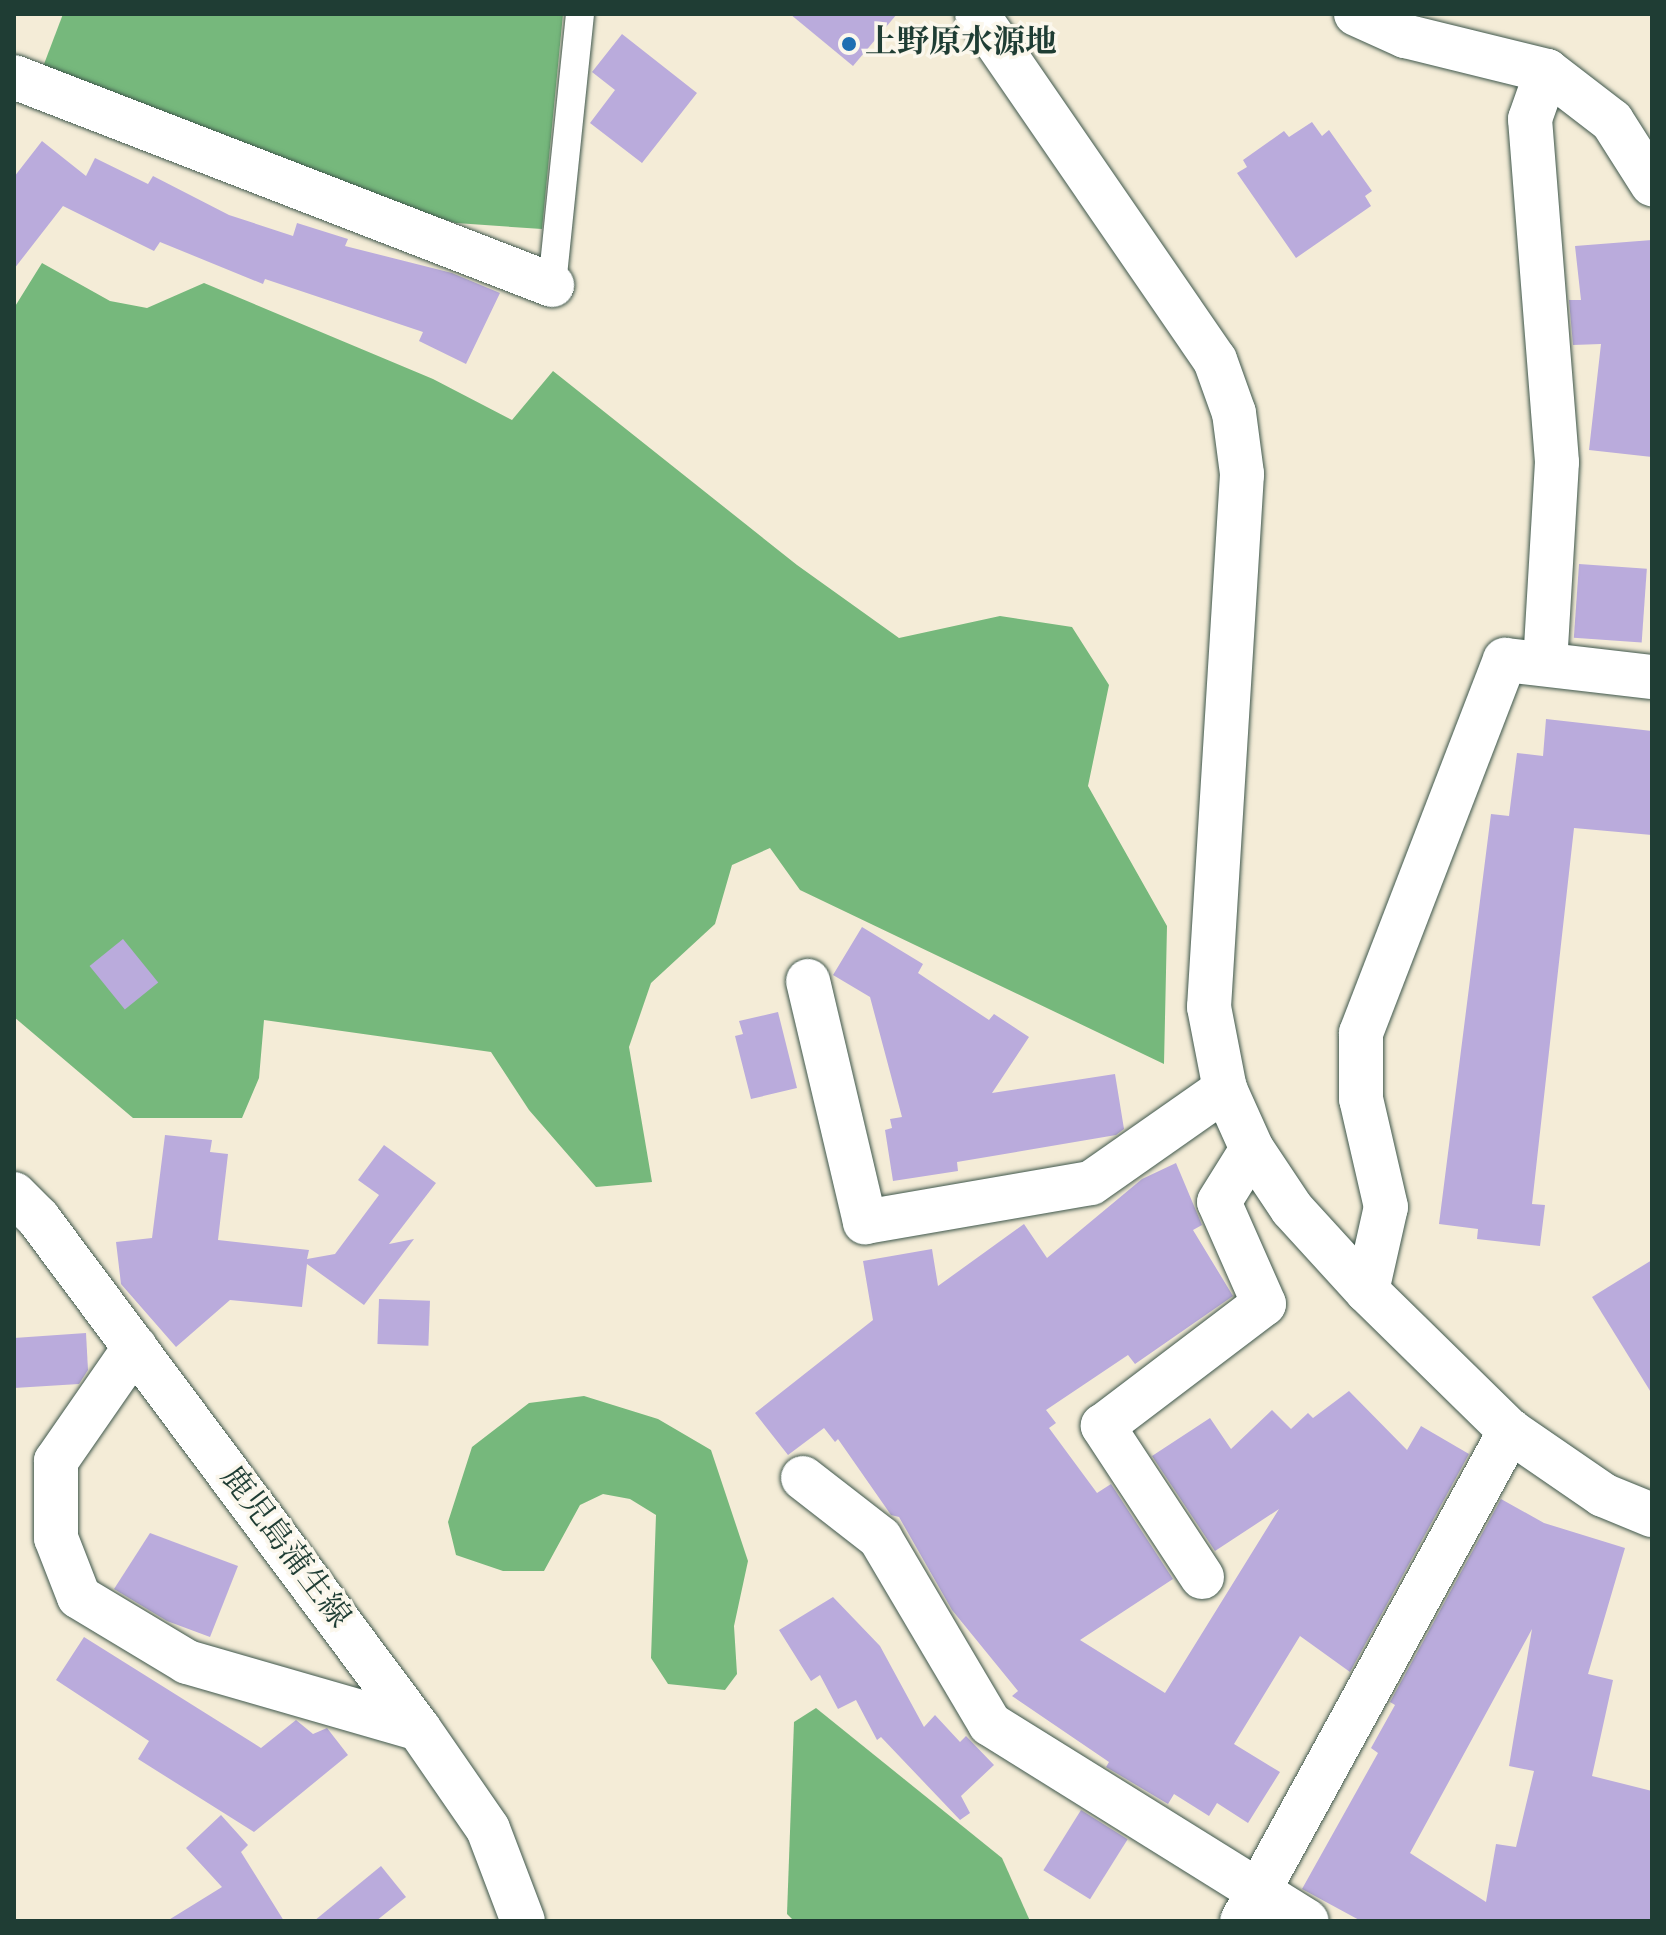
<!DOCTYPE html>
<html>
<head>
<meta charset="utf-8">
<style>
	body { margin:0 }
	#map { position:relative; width:1666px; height:1935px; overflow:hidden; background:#f4ecd7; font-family:"IM FELL English","Noto Serif JP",serif }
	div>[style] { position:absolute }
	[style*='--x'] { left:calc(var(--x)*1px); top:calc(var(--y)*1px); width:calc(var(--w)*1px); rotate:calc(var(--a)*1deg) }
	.forest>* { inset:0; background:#76b87c }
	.building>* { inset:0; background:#baabdc; transform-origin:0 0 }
	.roads { filter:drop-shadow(0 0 2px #3f574c) drop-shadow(0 0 2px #3f574c) }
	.service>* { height:28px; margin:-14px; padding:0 14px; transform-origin:14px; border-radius:14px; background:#fff }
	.minor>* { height:44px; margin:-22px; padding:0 22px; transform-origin:22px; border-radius:22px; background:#fff }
	.primary>* { height:44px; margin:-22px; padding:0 22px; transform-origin:22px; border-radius:22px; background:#fff }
	.dots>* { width:22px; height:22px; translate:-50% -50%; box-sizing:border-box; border:4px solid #fbf7ec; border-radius:50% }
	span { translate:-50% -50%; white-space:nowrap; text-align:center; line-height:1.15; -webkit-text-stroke:7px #fbf7ec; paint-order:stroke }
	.poi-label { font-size:32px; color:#1f3d34; font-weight:700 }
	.left { translate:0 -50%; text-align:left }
	.street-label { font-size:32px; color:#1f3d34 }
	.frame { position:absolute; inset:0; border:16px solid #1f3d34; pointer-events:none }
</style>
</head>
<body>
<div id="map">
	<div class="forest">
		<i style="clip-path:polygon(63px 14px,563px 14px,542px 229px,456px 223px,290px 174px,41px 72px)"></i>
		<i style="clip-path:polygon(42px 263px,110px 301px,147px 308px,204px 283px,433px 379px,512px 420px,553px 371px,797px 565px,899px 638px,1000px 616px,1072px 627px,1109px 685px,1088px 786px,1167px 926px,1164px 1064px,800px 890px,770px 848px,732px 865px,715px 924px,651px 983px,629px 1047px,652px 1182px,596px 1187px,529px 1110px,491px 1052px,264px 1020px,259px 1078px,242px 1118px,133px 1118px,14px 1017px,14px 308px)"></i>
		<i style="clip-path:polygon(584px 1396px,658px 1419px,711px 1450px,748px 1561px,734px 1626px,737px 1674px,725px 1690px,668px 1684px,651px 1658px,656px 1515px,630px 1499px,603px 1494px,580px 1505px,544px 1571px,503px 1571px,456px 1555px,448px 1522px,472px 1447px,529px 1403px)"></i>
		<i style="clip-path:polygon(816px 1708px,1002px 1858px,1030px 1921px,794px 1921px,787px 1914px,794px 1722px)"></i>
	</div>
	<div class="building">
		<i style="clip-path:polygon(790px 14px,897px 14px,853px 66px)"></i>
		<i style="clip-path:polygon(622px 34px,697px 93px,642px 163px,590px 123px,615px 90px,592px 72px)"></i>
		<i style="clip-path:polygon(1312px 122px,1322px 136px,1329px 130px,1372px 191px,1365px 196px,1371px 206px,1296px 258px,1237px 173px,1247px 167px,1243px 160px,1284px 131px,1289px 137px)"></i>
		<i style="clip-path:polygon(42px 141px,86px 176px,95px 158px,148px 184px,153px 176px,229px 215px,293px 236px,297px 223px,348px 239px,345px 246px,452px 273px,500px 293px,466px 364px,419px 341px,423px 332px,265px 279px,263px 284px,160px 242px,154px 251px,63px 206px,14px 269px,14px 177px)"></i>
		<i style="clip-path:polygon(1652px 240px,1652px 457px,1589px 450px,1601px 344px,1573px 345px,1569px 300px,1581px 300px,1575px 246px)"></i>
		<i style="left:1579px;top:564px;width:68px;height:74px;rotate:4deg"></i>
		<i style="clip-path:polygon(1546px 719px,1652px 731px,1652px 835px,1574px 828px,1532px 1204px,1545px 1205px,1540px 1246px,1477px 1239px,1478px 1229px,1439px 1224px,1491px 814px,1509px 816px,1517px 753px,1543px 756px)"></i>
		<i style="clip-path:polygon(862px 927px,923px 964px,918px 973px,989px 1020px,994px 1014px,1029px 1037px,992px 1093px,1115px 1074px,1124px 1129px,1116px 1135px,957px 1162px,958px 1171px,893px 1181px,885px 1130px,892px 1128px,890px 1119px,902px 1117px,870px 997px,833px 975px)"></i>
		<i style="left:123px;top:939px;width:56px;height:43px;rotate:51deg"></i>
		<i style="clip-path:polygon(778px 1012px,797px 1088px,751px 1099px,735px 1036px,743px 1034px,739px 1021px)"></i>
		<i style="clip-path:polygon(165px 1135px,212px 1140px,210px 1152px,228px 1154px,218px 1240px,309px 1250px,307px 1259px,335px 1254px,379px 1195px,358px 1180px,384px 1145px,436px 1183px,389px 1244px,414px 1239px,364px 1305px,307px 1264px,302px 1307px,230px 1300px,176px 1347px,121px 1284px,116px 1242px,152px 1238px)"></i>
		<i style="clip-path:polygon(1176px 1163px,1202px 1225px,1193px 1230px,1233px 1296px,1135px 1364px,1128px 1355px,1046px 1410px,1056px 1423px,1049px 1428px,1097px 1493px,1111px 1484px,1173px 1579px,1080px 1640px,1165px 1693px,1279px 1509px,1215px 1551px,1152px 1456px,1210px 1418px,1231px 1449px,1272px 1410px,1291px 1429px,1308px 1413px,1313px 1418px,1349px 1391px,1407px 1450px,1421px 1426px,1469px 1454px,1350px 1672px,1300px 1636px,1234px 1744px,1280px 1772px,1248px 1823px,1217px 1803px,1209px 1816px,1174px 1794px,1168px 1804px,1106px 1767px,1109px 1762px,1012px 1696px,1018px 1691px,952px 1610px,899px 1517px,891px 1515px,838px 1439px,835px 1442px,824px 1428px,788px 1455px,755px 1413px,873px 1320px,863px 1261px,932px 1249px,938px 1286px,1024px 1224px,1047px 1258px,1142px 1179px)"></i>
		<i style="clip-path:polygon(1652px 1260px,1652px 1394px,1592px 1297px)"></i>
		<i style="left:379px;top:1299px;width:51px;height:45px;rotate:2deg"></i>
		<i style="clip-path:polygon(86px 1333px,88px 1370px,79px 1384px,14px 1388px,14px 1338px)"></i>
		<i style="clip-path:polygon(evenodd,1501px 1499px,1544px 1523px,1625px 1548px,1588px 1674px,1613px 1680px,1592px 1776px,1652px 1791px,1652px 1921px,1361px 1921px,1302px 1889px,1378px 1753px,1371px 1748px,1395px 1705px,1390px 1702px,1501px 1499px,1532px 1629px,1509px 1766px,1534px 1771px,1516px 1847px,1496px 1844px,1486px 1902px,1410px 1853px,1532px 1629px)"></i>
		<i style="clip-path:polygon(150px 1533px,238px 1566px,210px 1637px,167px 1621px,114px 1589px)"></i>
		<i style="clip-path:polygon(833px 1597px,880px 1646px,924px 1727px,935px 1715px,960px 1742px,966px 1736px,994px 1765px,961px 1796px,970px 1813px,960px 1820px,881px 1737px,877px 1740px,856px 1700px,838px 1709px,820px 1675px,811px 1681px,779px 1630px)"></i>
		<i style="clip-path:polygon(84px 1637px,261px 1748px,296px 1720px,313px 1734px,327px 1728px,348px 1755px,254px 1832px,138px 1759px,149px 1741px,56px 1680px)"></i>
		<i style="left:1081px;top:1810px;width:55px;height:71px;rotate:32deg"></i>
		<i style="clip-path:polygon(221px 1815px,248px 1845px,241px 1852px,284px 1921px,167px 1921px,222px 1887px,186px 1848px)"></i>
		<i style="clip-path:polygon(381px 1866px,406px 1897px,376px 1921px,314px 1921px)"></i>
	</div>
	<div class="roads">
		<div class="service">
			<i style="--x:552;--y:285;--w:272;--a:-84.1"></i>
		</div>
		<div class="minor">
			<i style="--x:977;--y:14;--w:420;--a:55.5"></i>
			<i style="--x:1215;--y:360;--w:56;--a:70.3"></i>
			<i style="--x:1234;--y:413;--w:62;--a:82.5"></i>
			<i style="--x:1242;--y:474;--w:534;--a:93.54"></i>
			<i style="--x:1209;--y:1007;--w:84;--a:79"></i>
			<i style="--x:1225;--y:1089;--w:66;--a:65.8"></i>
			<i style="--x:1252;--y:1149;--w:72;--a:56.3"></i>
			<i style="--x:1292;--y:1209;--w:111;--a:47.6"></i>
			<i style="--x:1367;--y:1291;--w:200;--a:44.4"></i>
			<i style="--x:1510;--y:1431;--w:113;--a:34.5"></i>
			<i style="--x:1603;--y:1495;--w:53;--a:22.2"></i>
			<i style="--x:1356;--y:14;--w:54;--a:24.2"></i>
			<i style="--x:1405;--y:36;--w:146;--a:13.8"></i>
			<i style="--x:1547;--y:71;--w:82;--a:37.6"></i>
			<i style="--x:1612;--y:121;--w:75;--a:57.6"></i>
			<i style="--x:14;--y:77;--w:577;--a:21.14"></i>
			<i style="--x:1545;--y:664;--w:202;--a:-86.6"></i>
			<i style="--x:1557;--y:462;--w:344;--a:-94.5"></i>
			<i style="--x:1530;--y:119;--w:51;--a:-70.5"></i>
			<i style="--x:808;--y:981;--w:248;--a:76.7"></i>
			<i style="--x:865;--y:1222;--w:229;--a:-9.8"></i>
			<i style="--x:1091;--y:1183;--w:164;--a:-35"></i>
			<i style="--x:1367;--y:1291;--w:86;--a:-77.3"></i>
			<i style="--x:1386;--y:1207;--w:111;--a:-103"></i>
			<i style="--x:1361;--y:1099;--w:66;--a:-90"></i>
			<i style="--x:1361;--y:1033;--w:400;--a:-68.9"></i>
			<i style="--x:1505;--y:660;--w:148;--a:6.6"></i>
			<i style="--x:135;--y:1347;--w:139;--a:124.7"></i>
			<i style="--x:56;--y:1461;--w:77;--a:90"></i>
			<i style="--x:56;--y:1538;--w:63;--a:68.7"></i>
			<i style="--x:79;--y:1597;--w:126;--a:31"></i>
			<i style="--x:187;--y:1662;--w:241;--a:16.1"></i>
			<i style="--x:803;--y:1478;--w:98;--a:37.9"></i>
			<i style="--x:880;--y:1538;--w:216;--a:59.4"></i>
			<i style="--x:990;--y:1724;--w:373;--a:31.9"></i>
			<i style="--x:1202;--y:1577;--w:181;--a:-123.3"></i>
			<i style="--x:1103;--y:1426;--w:202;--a:-37.2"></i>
			<i style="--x:1264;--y:1304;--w:111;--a:-113.8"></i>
			<i style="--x:1219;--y:1202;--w:62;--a:-58.1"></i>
			<i style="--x:1242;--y:1921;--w:559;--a:-61.32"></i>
		</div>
		<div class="primary">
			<i style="--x:14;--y:1194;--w:34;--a:45"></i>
			<i style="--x:38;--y:1218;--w:637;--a:53.29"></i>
			<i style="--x:419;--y:1729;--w:121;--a:55.4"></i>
			<i style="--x:488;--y:1829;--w:98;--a:69.2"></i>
		</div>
	</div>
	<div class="dots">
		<i style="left:849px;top:44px;background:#1f6fb2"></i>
	</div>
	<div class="poi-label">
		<span class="left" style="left:865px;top:44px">上野原水源地</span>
	</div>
	<div class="street-label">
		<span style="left:284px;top:1548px;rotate:53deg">鹿児島蒲生線</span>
	</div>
	<div class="frame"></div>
</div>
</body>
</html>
